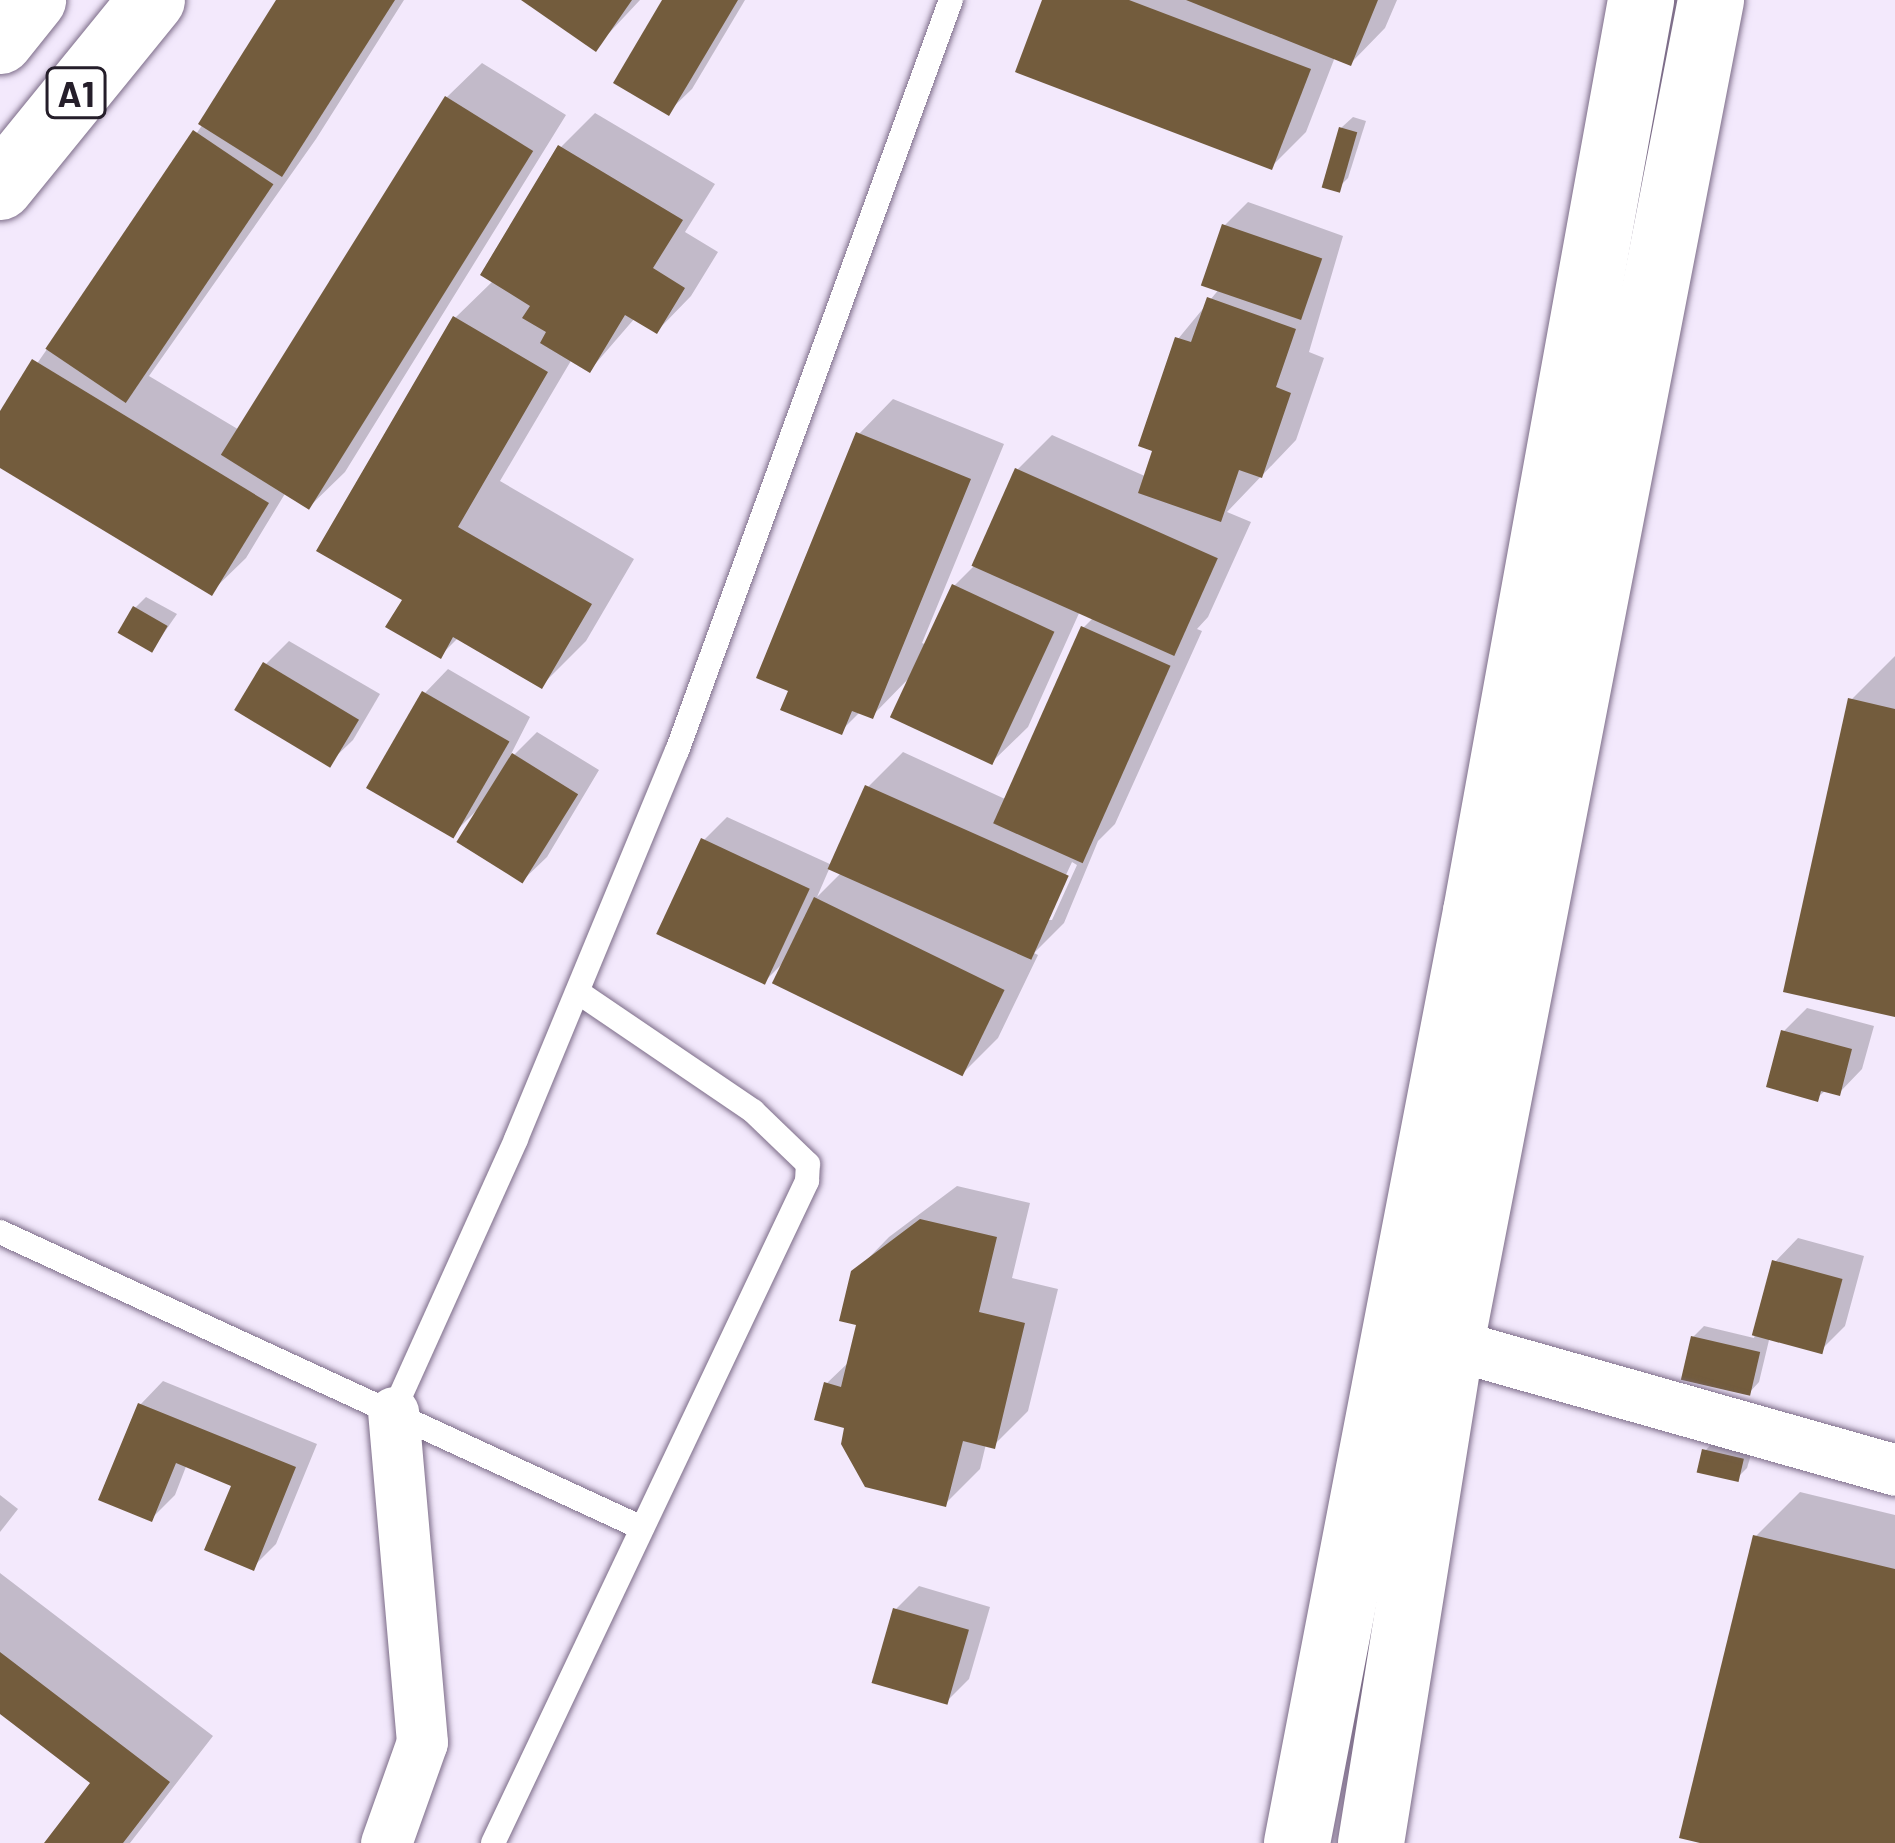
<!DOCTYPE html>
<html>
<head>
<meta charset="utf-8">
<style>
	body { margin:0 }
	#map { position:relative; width:1895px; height:1843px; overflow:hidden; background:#f3e9fc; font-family:Barlow,sans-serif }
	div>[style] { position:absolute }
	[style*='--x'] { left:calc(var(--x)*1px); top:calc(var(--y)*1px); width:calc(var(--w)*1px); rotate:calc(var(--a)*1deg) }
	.shadow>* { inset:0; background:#0003 }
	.building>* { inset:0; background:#735c3d; transform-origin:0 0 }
	.roads { filter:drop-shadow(0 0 3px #7c6c88) drop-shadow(0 0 3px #7c6c88) }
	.lane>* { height:24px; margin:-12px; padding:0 12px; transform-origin:12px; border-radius:12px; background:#fff }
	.street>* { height:51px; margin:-25.5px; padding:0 25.5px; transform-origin:25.5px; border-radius:25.5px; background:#fff }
	.primary>* { height:66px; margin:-33px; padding:0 33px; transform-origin:33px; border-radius:33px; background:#fff }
	.highway>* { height:66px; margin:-33px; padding:0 33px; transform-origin:33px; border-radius:33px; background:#fff }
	span { translate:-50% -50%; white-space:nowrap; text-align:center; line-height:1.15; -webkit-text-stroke:12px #fff; paint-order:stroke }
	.shield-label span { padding:3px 9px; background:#fff; border:3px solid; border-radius:9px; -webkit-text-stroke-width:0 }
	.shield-label { font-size:36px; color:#251e2a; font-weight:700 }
</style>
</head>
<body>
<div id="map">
	<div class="shadow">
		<i style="clip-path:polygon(280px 0,404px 0,316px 139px,149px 376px,241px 431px,447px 97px,482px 63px,566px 115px,345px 472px,310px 506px,286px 492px,246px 558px,211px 592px,0 464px,0 417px,203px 124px)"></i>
		<i style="clip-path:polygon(526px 0,640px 0,595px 48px)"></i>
		<i style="clip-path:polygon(665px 0,745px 0,692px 89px,668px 112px)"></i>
		<i style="clip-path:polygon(1045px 0,1397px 0,1385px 28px,1351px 63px,1335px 57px,1306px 132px,1272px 166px)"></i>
		<i style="clip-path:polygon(595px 113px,715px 184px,685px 232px,718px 252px,691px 296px,657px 331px,635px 318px,590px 370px,572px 359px,500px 481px,634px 559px,586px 641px,542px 685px,459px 637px,440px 656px,406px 599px,455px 318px,494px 280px,561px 147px)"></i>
		<i style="clip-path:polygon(1353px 117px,1366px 121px,1348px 178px,1337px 189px,1341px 128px)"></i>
		<i style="clip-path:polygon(evenodd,1248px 202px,1343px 236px,1309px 352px,1324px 358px,1296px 440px,1227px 512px,1251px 522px,1208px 617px,1197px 629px,1202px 631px,1115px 824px,1098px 841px,1064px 923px,1034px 953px,1038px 955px,998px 1038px,963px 1073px,784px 962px,766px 980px,704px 840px,727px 817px,832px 865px,868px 787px,903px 752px,1005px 799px,1083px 628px,1094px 617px,1080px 611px,1028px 727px,993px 761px,913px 674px,872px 716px,861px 711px,841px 731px,859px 434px,893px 399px,1004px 444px,922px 643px,927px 645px,954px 586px,974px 566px,1017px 470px,1052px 435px,1147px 477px,1178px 339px,1220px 288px,1225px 225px,1248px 202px,1072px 862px,1077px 865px,1052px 920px,1045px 920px,1072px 862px,1248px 202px,830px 867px,842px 872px,817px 897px,830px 867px)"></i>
		<i style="clip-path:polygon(146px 597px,177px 614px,152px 650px,135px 608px)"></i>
		<i style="clip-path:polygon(289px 641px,380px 694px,353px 740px,329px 763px,266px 664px)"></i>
		<i style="clip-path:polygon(1895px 656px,1895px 1014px,1851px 700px)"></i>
		<i style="clip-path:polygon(448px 669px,530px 717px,507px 762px,537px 732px,599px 770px,547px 857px,523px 880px,477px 810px,452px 835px,425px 693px)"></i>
		<i style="clip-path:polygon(1807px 1008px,1874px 1026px,1862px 1069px,1839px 1093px,1826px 1090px,1817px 1098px,1784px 1031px)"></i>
		<i style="clip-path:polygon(957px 1186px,1030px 1203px,1012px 1278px,1058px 1289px,1028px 1411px,994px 1445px,986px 1444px,980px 1469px,945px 1504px,848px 1426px,826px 1384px,851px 1360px,860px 1323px,854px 1273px,889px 1237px)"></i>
		<i style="clip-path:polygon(1798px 1238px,1864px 1256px,1845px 1326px,1821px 1350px,1770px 1336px,1759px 1382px,1748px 1394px,1693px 1337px,1704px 1326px,1754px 1338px,1775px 1262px)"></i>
		<i style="clip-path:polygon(163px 1381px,317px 1444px,276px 1544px,253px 1567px,234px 1484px,187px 1464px,175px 1495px,152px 1518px,140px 1405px)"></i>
		<i style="clip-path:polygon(1716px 1439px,1753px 1448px,1747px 1468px,1736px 1479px,1705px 1451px)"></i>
		<i style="clip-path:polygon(1800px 1492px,1895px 1515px,1895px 1843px,1712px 1843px,1756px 1536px)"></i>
		<i style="clip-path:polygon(0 1495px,18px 1509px,0 1532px)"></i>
		<i style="clip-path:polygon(0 1573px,213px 1736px,130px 1843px,48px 1843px,94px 1783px,0 1711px)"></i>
		<i style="clip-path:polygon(919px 1586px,990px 1607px,969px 1679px,946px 1702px,896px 1609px)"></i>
	</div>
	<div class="building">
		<i style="clip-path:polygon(276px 0,395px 0,282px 177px,198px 124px)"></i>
		<i style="clip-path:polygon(521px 0,632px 0,596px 52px)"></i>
		<i style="clip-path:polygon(662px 0,738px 0,669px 116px,613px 83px)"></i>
		<i style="clip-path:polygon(1042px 0,1129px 0,1311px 69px,1272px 170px,1015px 72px)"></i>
		<i style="clip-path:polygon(1186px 0,1378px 0,1351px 66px)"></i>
		<i style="left:445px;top:96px;width:104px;height:423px;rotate:32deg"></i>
		<i style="left:1339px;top:127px;width:19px;height:63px;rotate:16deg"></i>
		<i style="left:193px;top:130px;width:97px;height:264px;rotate:34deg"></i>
		<i style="clip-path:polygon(558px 145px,683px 220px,653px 268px,685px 288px,657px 334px,625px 315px,590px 373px,540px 343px,546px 332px,522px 318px,530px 306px,480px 275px)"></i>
		<i style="left:1222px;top:224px;width:106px;height:65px;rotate:19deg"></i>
		<i style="clip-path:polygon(1207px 297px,1296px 329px,1276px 387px,1291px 393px,1262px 478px,1239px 470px,1221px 522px,1138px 493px,1152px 451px,1138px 446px,1175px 337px,1191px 342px)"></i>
		<i style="clip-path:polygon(453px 316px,548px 372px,458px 527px,592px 604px,542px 689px,453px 637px,441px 659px,385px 627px,402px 600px,316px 551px)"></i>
		<i style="clip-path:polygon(32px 359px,269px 503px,212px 596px,0 468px,0 411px)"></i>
		<i style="clip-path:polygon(856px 432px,971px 479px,873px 719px,852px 711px,842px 735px,780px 710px,788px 691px,756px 678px)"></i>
		<i style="left:1015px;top:468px;width:222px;height:107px;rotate:24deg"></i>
		<i style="left:952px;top:584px;width:113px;height:147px;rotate:25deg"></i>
		<i style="left:133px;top:606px;width:40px;height:31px;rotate:30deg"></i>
		<i style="left:1081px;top:626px;width:98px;height:216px;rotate:24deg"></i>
		<i style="left:263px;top:662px;width:112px;height:56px;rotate:31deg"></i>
		<i style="left:422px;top:691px;width:101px;height:112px;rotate:30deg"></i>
		<i style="clip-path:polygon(1848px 698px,1895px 709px,1895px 1017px,1783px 992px)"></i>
		<i style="left:512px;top:753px;width:78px;height:105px;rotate:32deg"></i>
		<i style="left:865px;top:785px;width:223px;height:92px;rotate:24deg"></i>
		<i style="left:701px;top:838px;width:120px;height:106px;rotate:25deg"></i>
		<i style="left:814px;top:897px;width:212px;height:96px;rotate:26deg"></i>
		<i style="clip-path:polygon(1781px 1030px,1852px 1049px,1840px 1096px,1821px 1091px,1818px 1102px,1766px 1087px)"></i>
		<i style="clip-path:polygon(920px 1219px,997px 1237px,979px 1312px,1025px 1323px,995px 1449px,963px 1441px,946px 1507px,865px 1487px,841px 1444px,844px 1428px,814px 1420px,824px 1382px,841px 1387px,856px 1325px,839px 1321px,851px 1271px)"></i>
		<i style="left:1772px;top:1260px;width:73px;height:78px;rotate:15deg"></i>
		<i style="left:1691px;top:1336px;width:71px;height:45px;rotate:13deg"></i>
		<i style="clip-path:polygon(138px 1403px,296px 1467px,254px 1571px,204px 1550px,231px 1486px,176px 1463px,152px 1522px,98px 1500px)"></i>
		<i style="left:1702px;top:1449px;width:43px;height:24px;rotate:13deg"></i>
		<i style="clip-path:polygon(1753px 1535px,1895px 1569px,1895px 1843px,1700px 1843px,1679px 1838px)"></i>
		<i style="left:893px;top:1608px;width:79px;height:78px;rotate:16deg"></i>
		<i style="clip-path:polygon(0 1652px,170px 1782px,123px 1843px,44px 1843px,90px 1783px,0 1714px)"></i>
	</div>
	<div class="roads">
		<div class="lane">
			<i style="--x:0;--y:1232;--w:707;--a:24.75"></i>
			<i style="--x:393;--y:1412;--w:299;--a:-65.7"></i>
			<i style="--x:516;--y:1139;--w:420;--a:-67.5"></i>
			<i style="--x:677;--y:751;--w:799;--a:-69.96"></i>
			<i style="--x:493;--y:1843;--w:733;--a:-64.62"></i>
			<i style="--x:807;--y:1181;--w:17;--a:-87"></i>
			<i style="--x:808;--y:1164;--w:76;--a:-136.1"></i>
			<i style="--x:753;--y:1111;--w:212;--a:-145.8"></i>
		</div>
		<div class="street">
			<i style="--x:1451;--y:1344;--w:462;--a:15.8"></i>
			<i style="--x:386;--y:1843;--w:107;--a:-70.4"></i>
			<i style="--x:422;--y:1742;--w:331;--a:-95"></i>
		</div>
		<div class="primary">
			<i style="--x:1297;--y:1843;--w:948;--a:-79.12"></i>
			<i style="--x:1476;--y:912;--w:927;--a:-79.74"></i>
			<i style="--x:1371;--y:1843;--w:505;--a:-80.89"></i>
			<i style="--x:1451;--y:1344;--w:1369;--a:-79.05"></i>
		</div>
		<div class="highway">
			<i style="--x:0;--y:41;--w:53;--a:-51.2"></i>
			<i style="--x:0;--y:187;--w:241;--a:-50.9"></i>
		</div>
	</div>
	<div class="shield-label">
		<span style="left:76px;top:93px">A1</span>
	</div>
</div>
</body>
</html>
